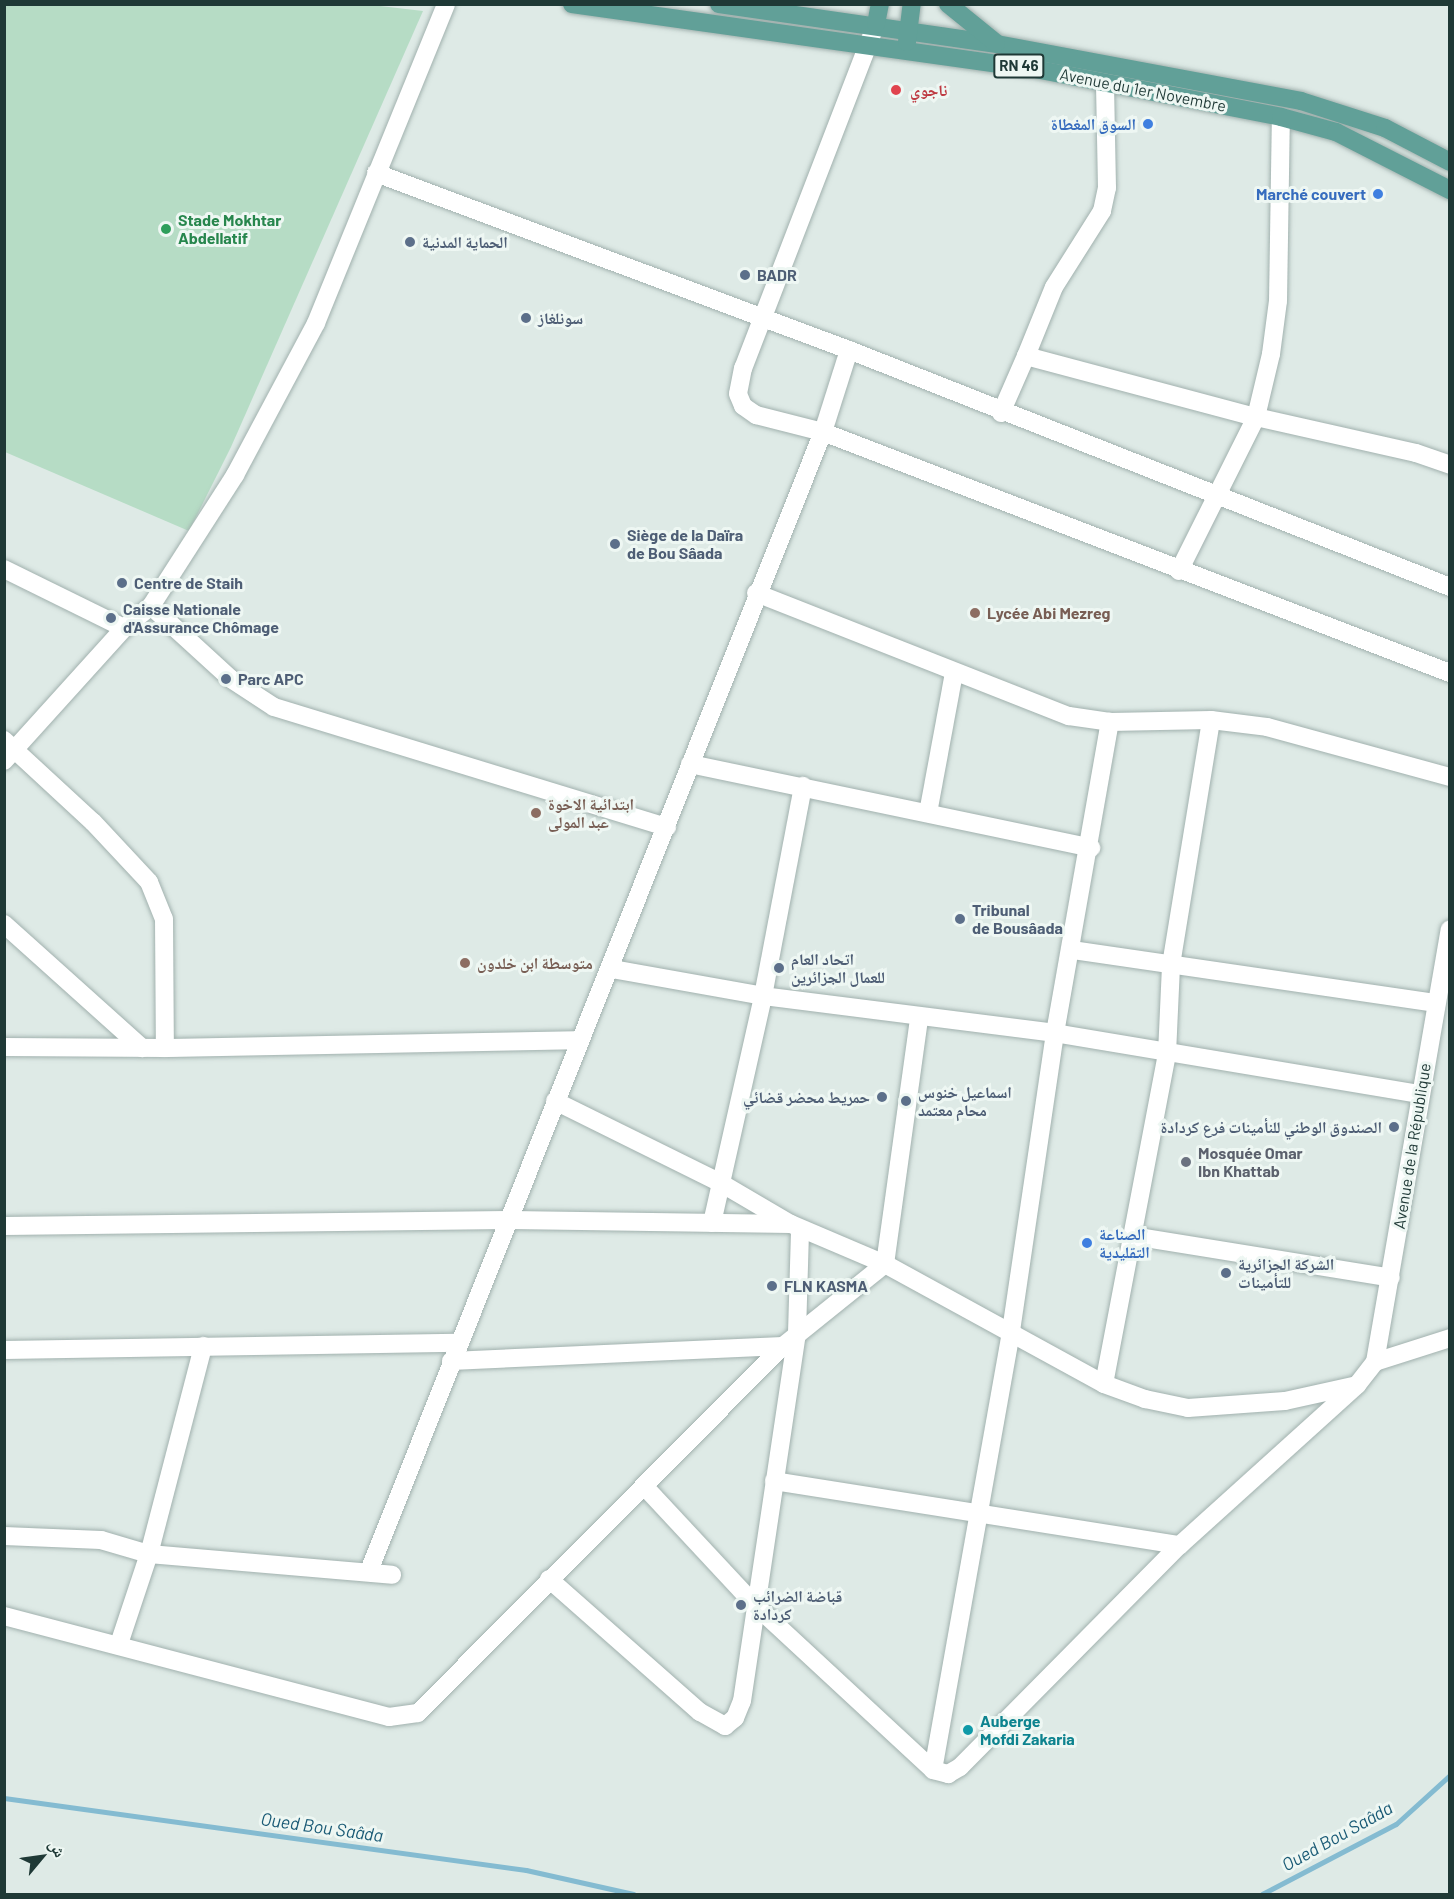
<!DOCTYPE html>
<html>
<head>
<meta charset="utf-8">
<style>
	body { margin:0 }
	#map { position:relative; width:1454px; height:1899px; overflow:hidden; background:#deeae6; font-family:Barlow,"Noto Naskh Arabic",sans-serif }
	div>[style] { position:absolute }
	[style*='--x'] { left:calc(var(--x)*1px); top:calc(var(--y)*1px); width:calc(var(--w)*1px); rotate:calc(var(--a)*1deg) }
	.green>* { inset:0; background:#b6dcc5 }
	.stream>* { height:5px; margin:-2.5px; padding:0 2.5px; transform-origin:2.5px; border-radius:2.5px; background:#84bbd1 }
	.roads { filter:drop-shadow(0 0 2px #a1b1ae) drop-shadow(0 0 2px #a1b1ae) }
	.minor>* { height:18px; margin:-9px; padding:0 9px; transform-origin:9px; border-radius:9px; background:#fff }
	.major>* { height:18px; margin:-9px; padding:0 9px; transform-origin:9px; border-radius:9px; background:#61a098 }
	.dots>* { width:16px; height:16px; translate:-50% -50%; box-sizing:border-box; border:3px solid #eef7f3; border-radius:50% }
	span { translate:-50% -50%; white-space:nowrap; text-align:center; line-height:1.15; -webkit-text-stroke:6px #eef7f3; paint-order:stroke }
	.shield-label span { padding:2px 4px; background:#eef7f3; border:2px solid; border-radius:4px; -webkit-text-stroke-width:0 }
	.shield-label { font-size:15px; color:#1f3936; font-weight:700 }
	.health-label { font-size:16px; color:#be3a42; font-weight:700 }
	.left { translate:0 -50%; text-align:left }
	.street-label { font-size:16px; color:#1f3936 }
	.shop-label { font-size:16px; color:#366cbe; font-weight:700 }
	.right { translate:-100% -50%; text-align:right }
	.leisure-label { font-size:16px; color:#27864d; font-weight:700 }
	.service-label { font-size:16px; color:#4e5e75; font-weight:700 }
	.education-label { font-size:16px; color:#785e54; font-weight:700 }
	.worship-label { font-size:16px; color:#5b616d; font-weight:700 }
	.culture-label { font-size:16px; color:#0d838f; font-weight:700 }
	.water-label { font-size:18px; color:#195a75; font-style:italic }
	.frame { position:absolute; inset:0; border:6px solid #1f3936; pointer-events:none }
	.north { position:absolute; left:12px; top:1827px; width:60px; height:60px; -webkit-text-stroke:4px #eef7f3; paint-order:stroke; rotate:61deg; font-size:16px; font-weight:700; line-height:24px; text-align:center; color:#1f3936 }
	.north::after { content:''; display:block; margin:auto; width:21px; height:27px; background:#1f3936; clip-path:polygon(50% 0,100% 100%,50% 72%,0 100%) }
</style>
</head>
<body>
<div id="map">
	<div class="green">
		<i style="clip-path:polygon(363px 4px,423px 11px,231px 447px,189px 531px,5px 452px,5px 5px)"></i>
	</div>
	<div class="stream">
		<i style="--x:4;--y:1798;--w:527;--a:7.85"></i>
		<i style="--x:526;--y:1870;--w:110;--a:12.6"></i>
		<i style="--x:1262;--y:1894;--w:151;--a:-27.6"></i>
		<i style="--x:1396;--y:1824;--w:73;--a:-42.2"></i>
	</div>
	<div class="roads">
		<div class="minor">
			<i style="--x:876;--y:24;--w:369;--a:111.1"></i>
			<i style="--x:743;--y:368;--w:26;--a:101"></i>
			<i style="--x:738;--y:394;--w:13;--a:67"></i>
			<i style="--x:743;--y:406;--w:16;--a:35"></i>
			<i style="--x:756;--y:415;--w:69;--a:14.2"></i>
			<i style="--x:823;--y:432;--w:672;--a:21.03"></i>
			<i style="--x:376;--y:173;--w:505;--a:20.52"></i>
			<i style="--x:849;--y:350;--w:646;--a:21.52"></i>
			<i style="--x:1026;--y:356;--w:74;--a:-67.9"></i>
			<i style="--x:1054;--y:287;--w:90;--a:-57.7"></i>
			<i style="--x:1102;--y:211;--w:24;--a:-78"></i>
			<i style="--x:1107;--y:188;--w:103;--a:-91.1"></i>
			<i style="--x:1001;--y:413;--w:62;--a:-66.3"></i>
			<i style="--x:1026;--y:356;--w:238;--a:14.9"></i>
			<i style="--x:1256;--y:417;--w:164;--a:12.7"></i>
			<i style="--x:1416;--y:453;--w:36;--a:19"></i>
			<i style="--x:4;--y:569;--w:134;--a:26.2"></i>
			<i style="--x:1179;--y:571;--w:172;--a:-63.4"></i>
			<i style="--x:1256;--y:417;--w:65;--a:-76.6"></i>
			<i style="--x:1271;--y:354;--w:53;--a:-82.5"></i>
			<i style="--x:1278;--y:301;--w:184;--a:-89.1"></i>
			<i style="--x:756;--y:593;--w:336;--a:21.5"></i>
			<i style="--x:1069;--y:716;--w:41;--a:8.3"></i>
			<i style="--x:1110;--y:722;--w:101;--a:-1.1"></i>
			<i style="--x:1211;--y:720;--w:56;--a:7.1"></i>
			<i style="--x:1267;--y:727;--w:190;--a:15.3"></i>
			<i style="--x:151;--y:606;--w:108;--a:42.4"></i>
			<i style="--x:231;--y:679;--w:51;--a:33.1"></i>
			<i style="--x:274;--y:707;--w:411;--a:17"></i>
			<i style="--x:4;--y:740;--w:121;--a:42.7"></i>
			<i style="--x:93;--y:822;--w:82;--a:47"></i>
			<i style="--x:149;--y:882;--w:40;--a:68"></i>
			<i style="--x:164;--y:919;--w:129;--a:89.6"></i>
			<i style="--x:4;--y:761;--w:179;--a:-47.9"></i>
			<i style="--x:124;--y:628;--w:35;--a:-39"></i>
			<i style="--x:151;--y:606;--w:156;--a:-57.3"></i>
			<i style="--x:235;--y:475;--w:172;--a:-61.9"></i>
			<i style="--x:316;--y:323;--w:344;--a:-67.8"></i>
			<i style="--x:690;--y:764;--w:410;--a:11.8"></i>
			<i style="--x:928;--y:813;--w:142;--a:-79.5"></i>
			<i style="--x:4;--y:924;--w:186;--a:41.9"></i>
			<i style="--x:1072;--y:950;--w:368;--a:8.3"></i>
			<i style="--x:612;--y:969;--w:153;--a:10.1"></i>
			<i style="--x:763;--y:996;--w:294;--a:7.2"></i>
			<i style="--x:1055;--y:1033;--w:370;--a:9.5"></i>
			<i style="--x:4;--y:1047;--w:161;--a:0.4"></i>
			<i style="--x:165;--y:1048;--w:414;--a:-1.1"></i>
			<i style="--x:555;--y:1101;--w:183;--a:26.3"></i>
			<i style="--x:719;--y:1182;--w:81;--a:30.4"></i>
			<i style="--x:712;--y:1223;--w:233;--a:-77.3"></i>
			<i style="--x:763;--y:996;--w:214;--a:-79.2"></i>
			<i style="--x:4;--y:1226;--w:507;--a:-0.68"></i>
			<i style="--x:511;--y:1220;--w:280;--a:0.8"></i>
			<i style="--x:791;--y:1224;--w:102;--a:23.1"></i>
			<i style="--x:885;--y:1264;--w:250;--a:28.7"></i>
			<i style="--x:1104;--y:1384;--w:44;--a:20.1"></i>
			<i style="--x:1145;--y:1399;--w:44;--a:11.8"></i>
			<i style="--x:1188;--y:1408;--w:97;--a:-4.1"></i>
			<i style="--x:1285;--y:1401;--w:74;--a:-12.5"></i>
			<i style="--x:1357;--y:1385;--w:29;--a:-52"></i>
			<i style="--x:1375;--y:1362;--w:79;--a:-17.7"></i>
			<i style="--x:1133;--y:1236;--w:261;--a:9.2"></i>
			<i style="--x:4;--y:1350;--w:454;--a:-0.9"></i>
			<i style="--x:451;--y:1361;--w:332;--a:-2.6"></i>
			<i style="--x:1375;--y:1362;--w:439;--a:-80.2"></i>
			<i style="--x:1104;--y:1384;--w:336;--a:-79.2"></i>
			<i style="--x:1167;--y:1054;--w:89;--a:-87.4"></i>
			<i style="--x:1171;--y:965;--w:248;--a:-80.7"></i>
			<i style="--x:774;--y:1481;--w:411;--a:9"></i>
			<i style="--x:644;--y:1486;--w:164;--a:47"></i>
			<i style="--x:756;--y:1606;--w:241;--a:42.8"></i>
			<i style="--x:933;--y:1770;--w:16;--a:15"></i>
			<i style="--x:948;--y:1774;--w:14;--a:-30"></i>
			<i style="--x:960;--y:1767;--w:313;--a:-45.3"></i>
			<i style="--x:1180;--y:1545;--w:237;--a:-42.1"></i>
			<i style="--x:4;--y:1536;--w:97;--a:2.4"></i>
			<i style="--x:101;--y:1540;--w:50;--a:16.3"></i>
			<i style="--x:149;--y:1554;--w:244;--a:4.9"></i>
			<i style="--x:369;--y:1571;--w:1226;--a:-68.27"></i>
			<i style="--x:823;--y:432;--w:86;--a:-72.4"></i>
			<i style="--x:549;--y:1579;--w:201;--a:41.4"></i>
			<i style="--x:700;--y:1712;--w:29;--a:29"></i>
			<i style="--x:725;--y:1726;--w:13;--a:-39"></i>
			<i style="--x:735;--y:1718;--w:18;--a:-68"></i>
			<i style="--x:742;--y:1701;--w:372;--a:-81.5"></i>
			<i style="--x:797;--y:1333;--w:104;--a:-88.3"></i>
			<i style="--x:4;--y:1616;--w:398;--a:14.7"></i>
			<i style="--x:389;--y:1717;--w:29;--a:-8"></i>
			<i style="--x:418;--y:1713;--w:518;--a:-45.16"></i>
			<i style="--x:783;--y:1346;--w:131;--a:-38.8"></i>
			<i style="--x:885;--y:1264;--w:248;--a:-82.1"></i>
			<i style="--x:119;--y:1644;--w:95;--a:-71.6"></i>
			<i style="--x:149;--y:1554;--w:215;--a:-75.4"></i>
			<i style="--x:933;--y:1770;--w:446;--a:-79.9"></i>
			<i style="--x:1011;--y:1331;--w:301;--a:-81.6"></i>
			<i style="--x:1055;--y:1033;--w:316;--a:-80"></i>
		</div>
		<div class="major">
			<i style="--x:572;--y:4;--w:462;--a:8"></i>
			<i style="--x:1030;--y:68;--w:256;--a:11"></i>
			<i style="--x:1281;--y:117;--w:57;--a:15.3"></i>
			<i style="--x:1336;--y:132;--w:128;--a:27"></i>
			<i style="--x:719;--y:4;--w:281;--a:8.2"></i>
			<i style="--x:997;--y:44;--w:309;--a:10.6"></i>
			<i style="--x:1301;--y:101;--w:88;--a:17.8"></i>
			<i style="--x:1385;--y:128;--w:73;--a:27.6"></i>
			<i style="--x:948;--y:4;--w:62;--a:39.1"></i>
			<i style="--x:876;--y:24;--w:20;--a:-79"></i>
			<i style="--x:907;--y:42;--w:38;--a:-83"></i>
		</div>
	</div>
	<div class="dots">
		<i style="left:896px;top:90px;background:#e0444e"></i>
		<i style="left:1148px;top:124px;background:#3f7fe0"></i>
		<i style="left:1378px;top:194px;background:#3f7fe0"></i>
		<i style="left:166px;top:229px;background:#2e9e5b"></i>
		<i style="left:410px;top:242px;background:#5c6f8a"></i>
		<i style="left:745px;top:275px;background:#5c6f8a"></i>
		<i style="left:526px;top:318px;background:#5c6f8a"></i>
		<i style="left:615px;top:544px;background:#5c6f8a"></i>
		<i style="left:122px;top:583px;background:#5c6f8a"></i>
		<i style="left:975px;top:613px;background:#8d6e63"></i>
		<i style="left:111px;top:618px;background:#5c6f8a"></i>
		<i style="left:226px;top:679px;background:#5c6f8a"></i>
		<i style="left:536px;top:813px;background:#8d6e63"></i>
		<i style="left:960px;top:919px;background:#5c6f8a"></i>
		<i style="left:465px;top:963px;background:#8d6e63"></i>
		<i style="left:779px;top:968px;background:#5c6f8a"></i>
		<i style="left:882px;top:1097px;background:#5c6f8a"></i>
		<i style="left:906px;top:1101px;background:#5c6f8a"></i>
		<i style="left:1394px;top:1127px;background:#5c6f8a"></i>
		<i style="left:1186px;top:1162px;background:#6b7280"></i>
		<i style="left:1087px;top:1243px;background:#3f7fe0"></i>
		<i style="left:1226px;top:1273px;background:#5c6f8a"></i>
		<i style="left:772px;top:1286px;background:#5c6f8a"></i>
		<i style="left:741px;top:1605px;background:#5c6f8a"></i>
		<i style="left:968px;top:1730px;background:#0f9aa8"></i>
	</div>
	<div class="shield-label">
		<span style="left:1019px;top:66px">RN 46</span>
	</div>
	<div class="health-label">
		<span class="left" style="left:910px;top:90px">ناجوي</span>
	</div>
	<div class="street-label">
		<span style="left:1143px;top:90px;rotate:11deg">Avenue du 1er Novembre</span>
		<span style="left:1412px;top:1146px;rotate:-81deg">Avenue de la République</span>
	</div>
	<div class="shop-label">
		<span class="right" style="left:1136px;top:124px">السوق المغطاة</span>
		<span class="right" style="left:1366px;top:194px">Marché couvert</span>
		<span class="left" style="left:1099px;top:1243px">الصناعة<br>التقليدية</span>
	</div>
	<div class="leisure-label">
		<span class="left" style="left:178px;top:229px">Stade Mokhtar<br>Abdellatif</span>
	</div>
	<div class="service-label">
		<span class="left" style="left:422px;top:242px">الحماية المدنية</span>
		<span class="left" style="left:757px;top:275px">BADR</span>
		<span class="left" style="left:538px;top:318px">سونلغاز</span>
		<span class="left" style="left:627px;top:544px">Siège de la Daïra<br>de Bou Sâada</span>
		<span class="left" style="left:134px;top:583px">Centre de Staih</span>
		<span class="left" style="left:123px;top:618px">Caisse Nationale<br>d'Assurance Chômage</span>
		<span class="left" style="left:238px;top:679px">Parc APC</span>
		<span class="left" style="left:972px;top:919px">Tribunal<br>de Bousâada</span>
		<span class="left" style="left:791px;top:968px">اتحاد العام<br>للعمال الجزائرين</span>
		<span class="left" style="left:918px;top:1101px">اسماعيل خنوس<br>محام معتمد</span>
		<span class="right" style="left:870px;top:1097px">حمريط محضر قضائي</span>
		<span class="right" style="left:1382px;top:1127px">الصندوق الوطني للنأمينات فرع كردادة</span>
		<span class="left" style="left:1238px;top:1273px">الشركة الجزائرية<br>للتأمينات</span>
		<span class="left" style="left:784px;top:1286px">FLN KASMA</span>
		<span class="left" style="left:753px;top:1605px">قباضة الضرائب<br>كردادة</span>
	</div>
	<div class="education-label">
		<span class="left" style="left:987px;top:613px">Lycée Abi Mezreg</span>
		<span class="left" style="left:548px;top:813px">ابتدائية الاخوة<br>عبد المولى</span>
		<span class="left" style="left:477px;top:963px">متوسطة ابن خلدون</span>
	</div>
	<div class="worship-label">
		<span class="left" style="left:1198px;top:1162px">Mosquée Omar<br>Ibn Khattab</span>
	</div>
	<div class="culture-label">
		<span class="left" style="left:980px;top:1730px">Auberge<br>Mofdi Zakaria</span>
	</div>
	<div class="water-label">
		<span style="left:322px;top:1827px;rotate:8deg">Oued Bou Saâda</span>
		<span style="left:1337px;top:1836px;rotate:-29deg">Oued Bou Saâda</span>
	</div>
	<div class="frame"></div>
	<div class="north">ش</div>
</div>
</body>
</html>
